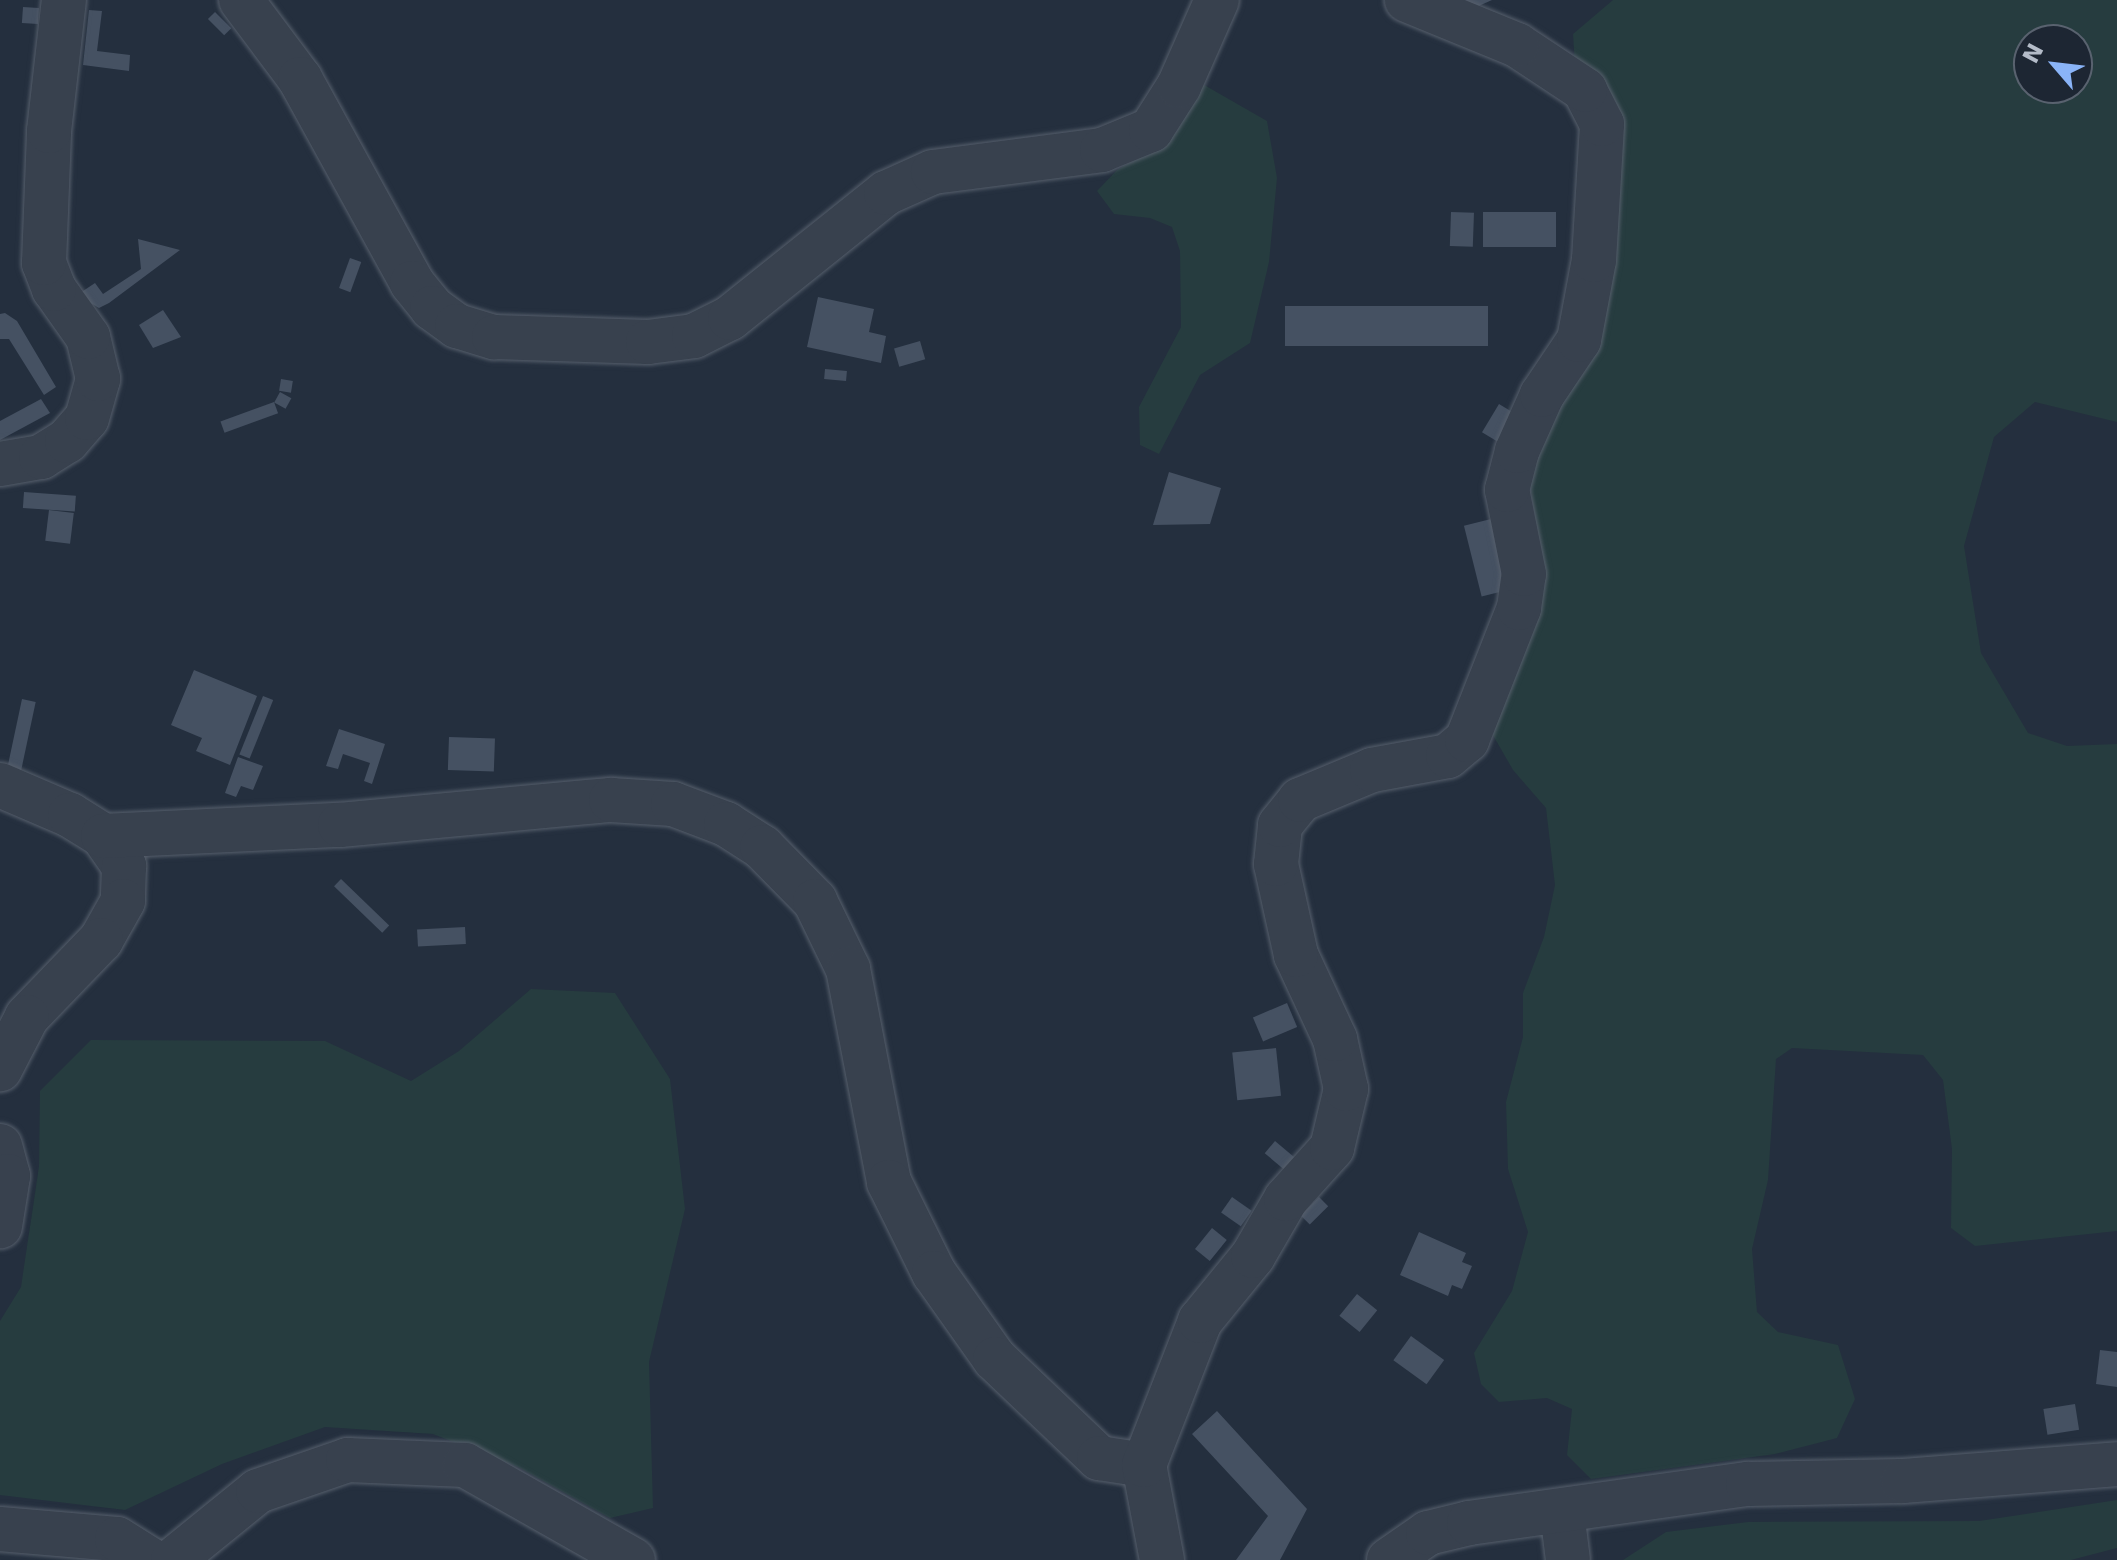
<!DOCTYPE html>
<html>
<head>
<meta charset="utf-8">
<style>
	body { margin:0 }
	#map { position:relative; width:2117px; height:1560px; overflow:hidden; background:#242f3e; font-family:"DejaVu Sans",sans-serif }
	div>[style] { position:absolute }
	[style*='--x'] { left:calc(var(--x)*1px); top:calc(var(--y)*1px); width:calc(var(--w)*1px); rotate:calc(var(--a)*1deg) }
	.green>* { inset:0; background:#263c3f }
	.building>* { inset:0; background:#455162; transform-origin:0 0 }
	.roads { filter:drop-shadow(0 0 2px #565f6c) drop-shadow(0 0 2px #565f6c) }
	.minor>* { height:44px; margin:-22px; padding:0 22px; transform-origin:22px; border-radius:22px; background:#38414e }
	span { translate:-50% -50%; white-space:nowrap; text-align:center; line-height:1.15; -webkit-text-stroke:8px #1d2633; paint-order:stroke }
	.north { position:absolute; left:2013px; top:24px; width:80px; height:80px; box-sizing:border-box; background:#1d2633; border:2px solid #59626f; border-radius:50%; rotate:298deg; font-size:22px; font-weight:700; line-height:32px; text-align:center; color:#b4bcc9 }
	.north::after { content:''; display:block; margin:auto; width:28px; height:36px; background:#8ab4f8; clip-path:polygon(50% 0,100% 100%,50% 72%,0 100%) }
</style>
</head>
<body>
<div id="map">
	<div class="green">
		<i style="clip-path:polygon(evenodd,1613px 0,2117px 0,2117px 422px,2035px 402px,1994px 437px,1964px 546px,1981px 653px,2028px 733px,2067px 746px,2117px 744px,2117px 1231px,1975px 1246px,1951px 1228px,1952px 1149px,1943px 1080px,1923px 1055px,1792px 1048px,1776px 1059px,1768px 1180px,1752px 1249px,1757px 1312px,1778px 1332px,1838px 1345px,1855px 1399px,1837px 1438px,1775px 1454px,1591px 1479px,1567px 1455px,1572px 1409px,1547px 1398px,1499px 1402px,1481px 1384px,1474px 1353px,1512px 1291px,1528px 1232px,1508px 1169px,1506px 1102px,1523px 1037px,1523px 993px,1544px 937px,1555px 885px,1546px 808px,1513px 770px,1490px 730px,1537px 532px,1527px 464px,1593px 344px,1573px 34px,1613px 0,2029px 40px,2077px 40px,2077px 88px,2029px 88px,2029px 40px)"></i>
		<i style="clip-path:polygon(1199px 82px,1267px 121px,1277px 178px,1269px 262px,1250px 343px,1200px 375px,1159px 454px,1140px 445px,1139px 407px,1181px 327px,1180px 251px,1172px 227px,1150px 218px,1114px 214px,1097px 191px,1117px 170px,1153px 149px)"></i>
		<i style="clip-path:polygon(531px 989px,615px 993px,670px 1079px,685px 1209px,649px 1362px,653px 1508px,610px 1518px,518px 1467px,433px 1434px,325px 1427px,222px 1464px,125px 1510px,0 1495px,0 1321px,21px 1287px,39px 1166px,40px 1091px,91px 1040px,325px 1041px,411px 1081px,459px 1051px)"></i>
		<i style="clip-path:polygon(2117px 1500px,2117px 1548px,2071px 1560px,1623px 1560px,1666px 1532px,1748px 1522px,1979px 1521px)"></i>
	</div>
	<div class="building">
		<i style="clip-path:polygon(1457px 0,1492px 0,1463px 13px)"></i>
		<i style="left:23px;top:7px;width:16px;height:16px;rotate:4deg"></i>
		<i style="clip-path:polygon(89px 10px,102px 11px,97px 51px,130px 55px,129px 71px,83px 65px)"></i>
		<i style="left:215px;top:12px;width:23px;height:10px;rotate:45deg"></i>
		<i style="left:1451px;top:212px;width:23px;height:34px;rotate:2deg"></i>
		<i style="left:1483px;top:212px;width:73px;height:35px"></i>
		<i style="clip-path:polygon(138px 239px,180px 250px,109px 303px,99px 308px,77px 295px,95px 283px,103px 294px,141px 269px)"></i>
		<i style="left:350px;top:258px;width:12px;height:32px;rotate:20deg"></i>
		<i style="clip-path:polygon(818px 297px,874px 309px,869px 332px,886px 336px,881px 363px,807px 347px)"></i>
		<i style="left:1285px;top:306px;width:203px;height:40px"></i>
		<i style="clip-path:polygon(163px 310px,181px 337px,153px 348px,139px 325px)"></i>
		<i style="clip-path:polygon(5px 313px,17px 321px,56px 387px,44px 395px,9px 339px,0 339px,0 314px)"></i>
		<i style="left:920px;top:341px;width:19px;height:27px;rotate:74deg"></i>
		<i style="left:825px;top:369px;width:22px;height:10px;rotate:5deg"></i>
		<i style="left:281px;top:379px;width:12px;height:12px;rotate:9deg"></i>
		<i style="left:280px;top:392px;width:13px;height:12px;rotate:29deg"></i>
		<i style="clip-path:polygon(41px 399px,50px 413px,0 440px,0 421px)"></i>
		<i style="left:274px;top:402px;width:12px;height:57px;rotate:70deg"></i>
		<i style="left:1499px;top:404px;width:29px;height:33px;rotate:31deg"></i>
		<i style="clip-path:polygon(1169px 472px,1221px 488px,1210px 524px,1153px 525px)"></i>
		<i style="left:24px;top:492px;width:52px;height:16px;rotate:4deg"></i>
		<i style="left:49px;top:510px;width:25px;height:31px;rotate:7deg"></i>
		<i style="left:1495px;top:518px;width:73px;height:32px;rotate:76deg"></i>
		<i style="clip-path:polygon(194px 670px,257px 696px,230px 765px,196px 751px,202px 738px,171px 725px)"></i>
		<i style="left:263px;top:696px;width:11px;height:63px;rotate:22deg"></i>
		<i style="left:22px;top:699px;width:14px;height:77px;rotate:12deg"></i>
		<i style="clip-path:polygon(339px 729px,385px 744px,372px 784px,364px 781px,370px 763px,343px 754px,338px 769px,326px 766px)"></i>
		<i style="left:449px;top:737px;width:46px;height:33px;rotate:2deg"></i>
		<i style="clip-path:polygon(238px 757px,263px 766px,253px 790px,241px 786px,236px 797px,225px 793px)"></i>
		<i style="left:341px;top:879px;width:67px;height:10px;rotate:44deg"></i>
		<i style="left:465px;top:927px;width:17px;height:48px;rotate:87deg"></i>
		<i style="left:1287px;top:1003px;width:26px;height:37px;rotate:67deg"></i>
		<i style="left:1276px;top:1048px;width:48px;height:44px;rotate:84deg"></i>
		<i style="left:1275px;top:1141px;width:31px;height:16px;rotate:40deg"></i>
		<i style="left:1232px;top:1197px;width:24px;height:19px;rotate:35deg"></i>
		<i style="left:1319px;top:1197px;width:13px;height:26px;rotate:45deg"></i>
		<i style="left:1212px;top:1228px;width:19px;height:27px;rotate:39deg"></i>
		<i style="clip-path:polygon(1419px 1232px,1466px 1253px,1462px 1262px,1472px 1266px,1462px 1289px,1452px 1285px,1448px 1296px,1400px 1275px)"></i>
		<i style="left:1357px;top:1294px;width:26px;height:28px;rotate:39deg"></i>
		<i style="left:1411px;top:1336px;width:41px;height:30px;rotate:36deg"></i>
		<i style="clip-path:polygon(2100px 1350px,2117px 1352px,2117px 1387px,2096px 1384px)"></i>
		<i style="left:2075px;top:1404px;width:26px;height:32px;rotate:81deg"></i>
		<i style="clip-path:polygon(1217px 1411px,1307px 1509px,1280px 1560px,1236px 1560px,1268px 1516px,1192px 1434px)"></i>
	</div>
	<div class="roads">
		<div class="minor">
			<i style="--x:241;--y:0;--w:99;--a:53.2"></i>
			<i style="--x:300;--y:79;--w:233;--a:61.2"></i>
			<i style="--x:412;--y:283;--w:32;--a:51"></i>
			<i style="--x:432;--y:308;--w:31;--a:36"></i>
			<i style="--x:457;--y:326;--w:39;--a:17"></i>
			<i style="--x:494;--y:337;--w:154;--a:1.9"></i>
			<i style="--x:648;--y:342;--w:46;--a:-7.4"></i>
			<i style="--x:694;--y:336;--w:40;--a:-26.6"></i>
			<i style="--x:730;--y:318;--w:200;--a:-38.7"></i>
			<i style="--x:886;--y:193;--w:51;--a:-24.1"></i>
			<i style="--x:933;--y:172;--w:170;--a:-7.4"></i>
			<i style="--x:1102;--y:150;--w:53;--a:-22.2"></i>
			<i style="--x:1151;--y:130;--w:52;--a:-57.5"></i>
			<i style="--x:1179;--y:86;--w:94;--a:-66.2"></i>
			<i style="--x:0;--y:464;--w:42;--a:-9.7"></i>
			<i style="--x:41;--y:457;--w:31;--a:-32"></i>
			<i style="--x:67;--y:441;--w:30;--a:-49"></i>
			<i style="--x:87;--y:418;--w:41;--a:-74.2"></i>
			<i style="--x:98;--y:379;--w:43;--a:-103.4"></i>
			<i style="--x:88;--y:337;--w:59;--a:-125.3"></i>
			<i style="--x:54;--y:289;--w:28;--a:-111"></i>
			<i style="--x:44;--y:263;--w:132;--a:-87.8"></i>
			<i style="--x:49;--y:131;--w:132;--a:-83.5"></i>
			<i style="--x:0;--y:785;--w:76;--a:23.2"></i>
			<i style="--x:70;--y:815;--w:39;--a:32"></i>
			<i style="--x:103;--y:836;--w:37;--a:55"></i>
			<i style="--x:124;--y:866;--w:35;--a:92"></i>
			<i style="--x:123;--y:901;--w:45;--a:119.4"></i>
			<i style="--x:101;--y:940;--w:107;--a:133.9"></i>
			<i style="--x:27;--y:1017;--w:59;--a:117.4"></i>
			<i style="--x:103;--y:836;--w:237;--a:-2.7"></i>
			<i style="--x:340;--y:825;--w:272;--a:-5.3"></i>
			<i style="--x:611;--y:800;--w:62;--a:3.7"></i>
			<i style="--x:673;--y:804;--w:57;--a:20.7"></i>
			<i style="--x:726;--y:824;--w:43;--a:32.6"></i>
			<i style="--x:762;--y:847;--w:76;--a:45.5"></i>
			<i style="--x:815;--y:901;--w:76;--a:64.1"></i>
			<i style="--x:848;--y:969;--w:217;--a:79.1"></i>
			<i style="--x:889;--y:1182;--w:102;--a:63.7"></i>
			<i style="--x:934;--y:1273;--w:105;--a:54.7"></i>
			<i style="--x:995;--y:1359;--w:144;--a:43.6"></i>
			<i style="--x:1099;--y:1458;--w:46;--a:8.8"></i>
			<i style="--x:0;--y:1146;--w:31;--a:75"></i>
			<i style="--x:8;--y:1176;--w:51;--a:99.1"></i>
			<i style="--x:1562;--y:1512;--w:48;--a:82.9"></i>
			<i style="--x:0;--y:1529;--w:117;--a:4.9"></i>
			<i style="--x:117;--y:1539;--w:39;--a:32"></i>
			<i style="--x:173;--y:1560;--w:109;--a:-39.1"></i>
			<i style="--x:258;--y:1491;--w:95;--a:-19"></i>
			<i style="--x:348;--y:1460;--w:117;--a:2.4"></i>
			<i style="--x:465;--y:1465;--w:193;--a:29.5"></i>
			<i style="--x:1162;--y:1560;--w:97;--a:-100.7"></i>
			<i style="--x:1144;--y:1465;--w:155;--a:-68.7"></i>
			<i style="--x:1200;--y:1321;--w:84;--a:-50.8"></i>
			<i style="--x:1253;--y:1256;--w:66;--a:-59.9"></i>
			<i style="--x:1286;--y:1199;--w:69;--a:-48"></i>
			<i style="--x:1332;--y:1148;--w:61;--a:-76.7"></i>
			<i style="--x:1346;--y:1089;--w:51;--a:-102.4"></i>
			<i style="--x:1335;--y:1039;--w:93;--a:-114.9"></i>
			<i style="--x:1296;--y:955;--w:93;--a:-102.4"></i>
			<i style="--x:1276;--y:864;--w:39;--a:-84"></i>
			<i style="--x:1280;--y:825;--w:32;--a:-51"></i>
			<i style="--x:1300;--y:800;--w:78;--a:-22.6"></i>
			<i style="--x:1372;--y:770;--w:77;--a:-10.4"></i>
			<i style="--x:1448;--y:756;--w:25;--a:-40"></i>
			<i style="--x:1467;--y:740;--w:142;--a:-68.5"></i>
			<i style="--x:1519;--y:608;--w:34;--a:-82"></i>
			<i style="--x:1524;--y:574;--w:86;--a:-101.4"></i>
			<i style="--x:1507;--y:490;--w:40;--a:-75.6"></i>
			<i style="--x:1517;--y:451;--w:61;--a:-65.9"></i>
			<i style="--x:1542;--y:395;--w:66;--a:-56.1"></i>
			<i style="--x:1579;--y:340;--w:81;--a:-79.4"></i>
			<i style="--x:1594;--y:260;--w:136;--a:-86.6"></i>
			<i style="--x:1602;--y:124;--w:38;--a:-117"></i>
			<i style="--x:1585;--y:90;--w:82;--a:-146.5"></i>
			<i style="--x:1517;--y:45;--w:119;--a:-157.8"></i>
			<i style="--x:1389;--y:1560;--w:47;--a:-34.7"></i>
			<i style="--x:1428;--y:1533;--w:42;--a:-13.7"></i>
			<i style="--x:1469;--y:1523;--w:282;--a:-8"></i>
			<i style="--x:1748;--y:1484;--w:155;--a:-1.1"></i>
			<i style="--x:1903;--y:1481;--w:215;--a:-4.5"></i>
		</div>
	</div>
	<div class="north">N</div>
</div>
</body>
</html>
